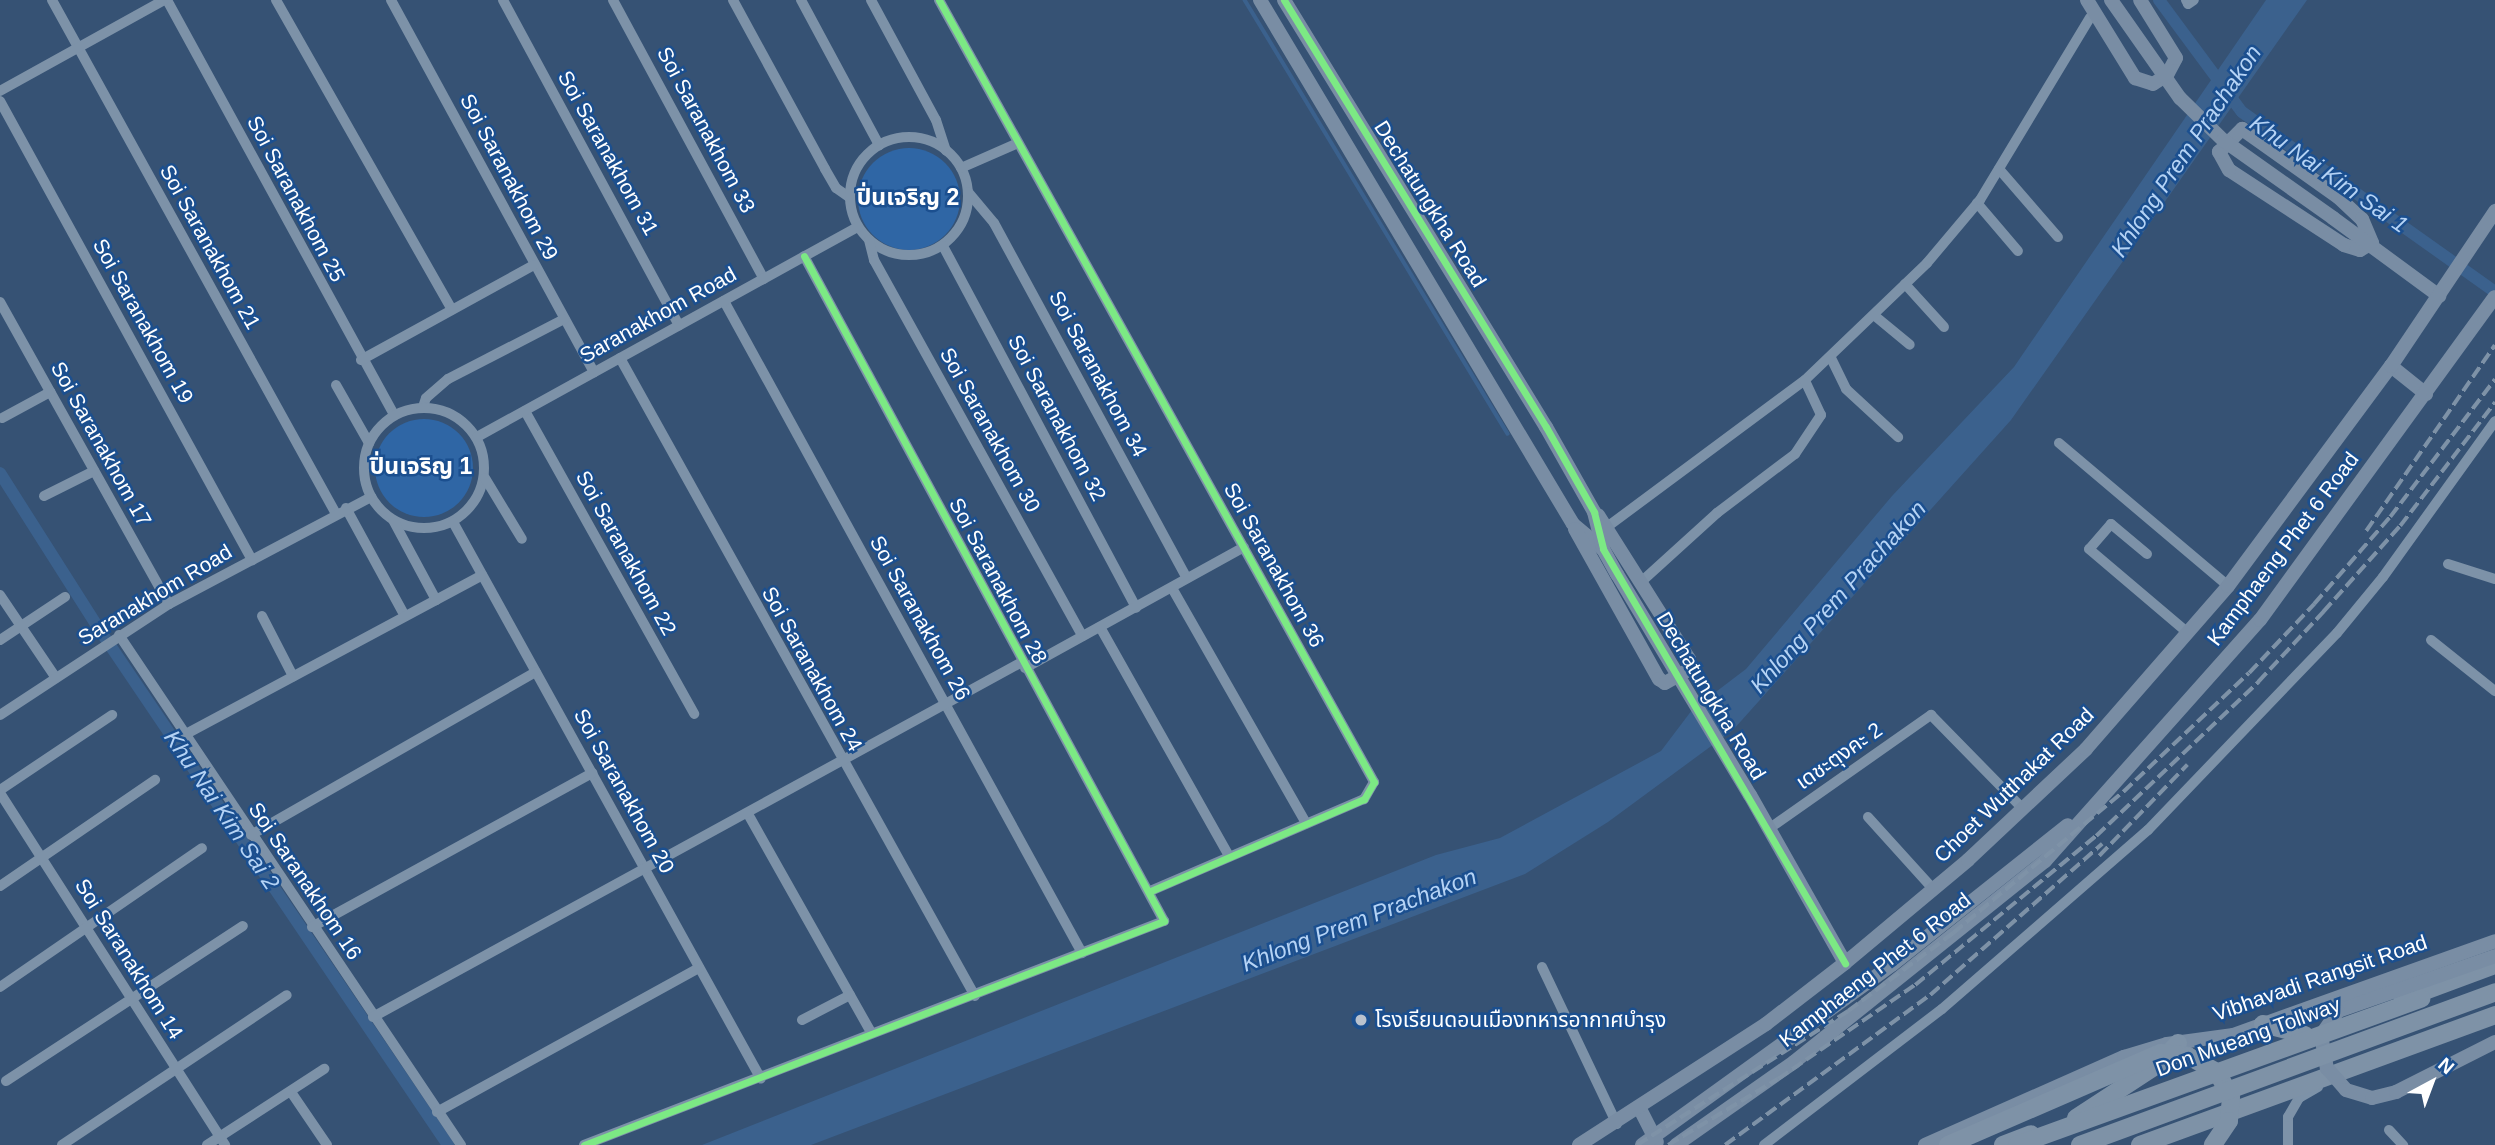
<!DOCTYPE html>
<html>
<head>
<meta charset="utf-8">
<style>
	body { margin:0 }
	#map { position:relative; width:2495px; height:1145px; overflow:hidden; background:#365274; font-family:Helvetica,"Noto Sans Thai",sans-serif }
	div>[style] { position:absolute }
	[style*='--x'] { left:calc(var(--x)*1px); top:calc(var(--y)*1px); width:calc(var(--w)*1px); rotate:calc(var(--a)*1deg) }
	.green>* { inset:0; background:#2f66a5 }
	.round { border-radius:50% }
	.water>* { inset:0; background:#3b618d }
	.stream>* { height:3.5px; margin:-1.75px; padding:0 1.75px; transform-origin:1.75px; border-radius:1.75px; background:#3b618d }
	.canal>* { height:12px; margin:-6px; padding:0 6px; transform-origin:6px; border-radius:6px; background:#3b618d }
	.street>* { height:10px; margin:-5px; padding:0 5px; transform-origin:5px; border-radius:5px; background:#7d92a8 }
	.street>.ring { margin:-5px; padding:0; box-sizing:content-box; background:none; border:10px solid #7d92a8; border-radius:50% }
	.secondary>* { height:14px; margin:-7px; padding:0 7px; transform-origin:7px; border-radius:7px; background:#798da4 }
	.highway>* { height:18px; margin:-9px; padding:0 9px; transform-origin:9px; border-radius:9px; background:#7e92a7 }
	.rail>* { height:3.5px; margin-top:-1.75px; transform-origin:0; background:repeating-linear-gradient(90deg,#7e92a7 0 12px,transparent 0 17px) }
	.secondary-bridge>* { height:14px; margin:-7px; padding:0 7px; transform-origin:7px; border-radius:7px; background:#798da4 }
	.highway-bridge>* { height:18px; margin:-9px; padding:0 9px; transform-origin:9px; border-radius:9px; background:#7e92a7 }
	.cycleway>* { height:7px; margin:-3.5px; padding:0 3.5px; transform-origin:3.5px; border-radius:3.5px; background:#7ce984 }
	.dots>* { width:19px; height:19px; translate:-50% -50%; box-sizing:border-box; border:4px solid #1b4f8f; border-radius:50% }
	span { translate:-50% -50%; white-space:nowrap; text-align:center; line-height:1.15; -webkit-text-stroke:5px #1b4f8f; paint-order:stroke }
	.street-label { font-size:21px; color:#fff }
	.poi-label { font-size:21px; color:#fff }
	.left { translate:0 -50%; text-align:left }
	.water-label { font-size:23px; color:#b5d3f5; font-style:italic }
	.neighbourhood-label { font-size:23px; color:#fff; font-weight:700 }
	.north { position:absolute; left:2397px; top:1047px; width:70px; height:70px; -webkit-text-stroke:5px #1b4f8f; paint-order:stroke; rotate:41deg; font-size:19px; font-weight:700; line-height:28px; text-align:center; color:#fff }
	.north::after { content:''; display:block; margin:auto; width:24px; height:32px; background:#fff; clip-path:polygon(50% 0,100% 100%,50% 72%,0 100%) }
</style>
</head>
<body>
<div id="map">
	<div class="green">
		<i class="round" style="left:858px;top:148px;width:102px;height:102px"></i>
		<i class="round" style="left:375px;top:419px;width:98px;height:98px"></i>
	</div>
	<div class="water">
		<i style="clip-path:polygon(2266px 0,2307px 0,2011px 420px,1733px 730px,1608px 822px,1525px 874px,811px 1145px,702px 1145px,1436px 855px,1500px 838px,1661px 751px,1692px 710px,1746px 669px,1892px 496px,2014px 367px)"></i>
	</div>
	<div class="stream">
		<i style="--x:1245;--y:0;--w:507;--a:58.78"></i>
	</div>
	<div class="canal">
		<i style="--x:2159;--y:0;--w:139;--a:53.5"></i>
		<i style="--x:2242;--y:112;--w:310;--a:35.4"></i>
		<i style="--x:0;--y:473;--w:181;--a:57.6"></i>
		<i style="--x:97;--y:626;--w:627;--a:55.93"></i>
	</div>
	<div class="street">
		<i style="--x:52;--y:0;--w:585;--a:61.07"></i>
		<i style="--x:167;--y:0;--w:473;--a:61.3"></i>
		<i style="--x:276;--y:0;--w:356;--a:60.4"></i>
		<i style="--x:391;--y:0;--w:424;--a:61.4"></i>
		<i style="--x:503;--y:0;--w:370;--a:61.6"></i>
		<i style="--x:613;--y:0;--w:317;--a:61.6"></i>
		<i style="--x:733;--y:0;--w:192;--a:61.4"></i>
		<i style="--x:825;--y:169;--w:22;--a:60"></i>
		<i style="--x:836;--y:188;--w:16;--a:35"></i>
		<i style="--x:801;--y:0;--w:165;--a:61.7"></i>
		<i style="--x:871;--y:0;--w:136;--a:61.6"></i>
		<i style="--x:936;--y:120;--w:32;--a:72"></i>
		<i style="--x:939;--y:0;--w:895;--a:60.91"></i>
		<i style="--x:1374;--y:782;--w:20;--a:120"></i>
		<i style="--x:1364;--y:799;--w:233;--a:156.7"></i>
		<i style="--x:2186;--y:0;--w:4;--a:63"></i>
		<i style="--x:2188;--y:4;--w:7;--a:-34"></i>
		<i style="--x:0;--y:91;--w:188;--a:-29"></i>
		<i style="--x:0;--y:101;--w:524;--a:61.23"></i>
		<i class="ring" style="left:850px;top:137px;width:108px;height:108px"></i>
		<i style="--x:961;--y:168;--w:62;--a:-23.7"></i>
		<i style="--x:1999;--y:169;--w:90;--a:49.1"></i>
		<i style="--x:968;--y:192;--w:40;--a:50"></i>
		<i style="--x:994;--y:223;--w:404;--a:61.5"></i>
		<i style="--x:1977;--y:203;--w:63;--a:49.5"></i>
		<i style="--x:869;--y:240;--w:21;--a:76"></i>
		<i style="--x:874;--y:260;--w:430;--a:61"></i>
		<i style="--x:943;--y:246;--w:410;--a:61.9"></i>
		<i style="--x:1905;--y:284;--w:58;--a:47.8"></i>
		<i style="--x:724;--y:301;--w:744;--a:61.23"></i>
		<i style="--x:0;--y:302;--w:346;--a:60.8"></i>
		<i style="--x:1875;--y:316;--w:45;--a:39.6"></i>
		<i style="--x:620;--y:358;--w:730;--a:60.91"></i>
		<i style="--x:1831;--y:358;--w:34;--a:64"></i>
		<i style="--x:1846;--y:389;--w:71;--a:42.7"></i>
		<i style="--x:361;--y:360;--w:197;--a:-28.8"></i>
		<i style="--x:336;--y:385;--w:67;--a:60.4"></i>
		<i style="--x:423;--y:407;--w:9;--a:-72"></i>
		<i style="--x:426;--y:398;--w:29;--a:-41"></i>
		<i style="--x:448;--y:379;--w:131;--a:-27.3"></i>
		<i class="ring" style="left:364px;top:408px;width:110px;height:110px"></i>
		<i style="--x:525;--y:411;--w:347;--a:60.8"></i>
		<i style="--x:2;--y:418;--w:55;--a:-28.4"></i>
		<i style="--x:477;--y:437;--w:435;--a:-28.9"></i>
		<i style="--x:2059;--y:443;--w:221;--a:40.2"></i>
		<i style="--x:485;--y:478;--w:71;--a:58.8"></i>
		<i style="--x:44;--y:496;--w:56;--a:-26.6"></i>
		<i style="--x:346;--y:508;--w:123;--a:61.4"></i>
		<i style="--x:393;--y:520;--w:91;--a:61.7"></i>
		<i style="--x:453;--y:522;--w:636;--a:61.06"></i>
		<i style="--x:1607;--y:527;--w:247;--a:-36.6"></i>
		<i style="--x:1805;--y:380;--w:169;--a:-43.8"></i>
		<i style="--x:1927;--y:263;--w:82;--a:-49.9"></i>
		<i style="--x:1980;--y:200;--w:213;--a:-58.9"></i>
		<i style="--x:2147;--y:554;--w:47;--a:-140.2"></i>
		<i style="--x:2111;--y:524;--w:33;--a:131"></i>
		<i style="--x:2089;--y:549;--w:130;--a:40.3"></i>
		<i style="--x:2448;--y:564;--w:49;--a:17.7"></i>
		<i style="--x:1641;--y:582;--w:103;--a:-42.2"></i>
		<i style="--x:1717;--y:513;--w:98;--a:-37.1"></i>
		<i style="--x:1795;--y:454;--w:47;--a:-56.3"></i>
		<i style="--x:1821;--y:415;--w:38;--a:-115"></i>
		<i style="--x:1172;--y:588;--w:271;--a:60.3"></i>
		<i style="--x:0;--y:595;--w:100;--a:56"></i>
		<i style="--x:262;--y:616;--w:68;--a:62.7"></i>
		<i style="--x:1100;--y:627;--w:263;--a:60.6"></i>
		<i style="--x:119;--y:635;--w:614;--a:56.15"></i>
		<i style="--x:0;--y:640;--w:78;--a:-33.5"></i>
		<i style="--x:2431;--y:640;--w:82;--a:38.6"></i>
		<i style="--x:1025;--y:668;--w:250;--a:-28.9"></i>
		<i style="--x:0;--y:715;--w:202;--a:-33.3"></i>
		<i style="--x:169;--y:604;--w:229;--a:-27.9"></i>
		<i style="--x:186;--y:734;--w:336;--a:-28.2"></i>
		<i style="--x:0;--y:790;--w:135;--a:-33.8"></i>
		<i style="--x:0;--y:793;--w:418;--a:57.4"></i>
		<i style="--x:748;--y:814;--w:250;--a:60.6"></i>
		<i style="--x:1868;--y:817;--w:98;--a:47.9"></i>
		<i style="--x:1770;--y:828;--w:197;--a:-35.1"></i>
		<i style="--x:1931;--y:715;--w:132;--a:45.6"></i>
		<i style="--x:251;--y:835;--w:328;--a:-29.8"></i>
		<i style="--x:0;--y:886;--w:188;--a:-34.4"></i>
		<i style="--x:312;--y:927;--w:320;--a:-28.8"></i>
		<i style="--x:1542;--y:967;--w:174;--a:64.5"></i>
		<i style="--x:0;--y:987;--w:245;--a:-34.5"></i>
		<i style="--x:373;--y:1017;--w:740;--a:-28.68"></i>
		<i style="--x:802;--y:1020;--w:54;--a:-27.5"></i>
		<i style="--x:6;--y:1081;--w:283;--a:-33.2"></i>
		<i style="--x:291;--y:1092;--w:64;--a:55.8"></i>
		<i style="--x:437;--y:1112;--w:299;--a:-28.8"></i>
		<i style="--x:2389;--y:1130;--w:21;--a:47"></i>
		<i style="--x:62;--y:1145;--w:270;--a:-33.7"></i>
		<i style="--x:207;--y:1145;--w:140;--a:-33"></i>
		<i style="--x:584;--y:1145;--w:622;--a:-21.12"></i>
		<i style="--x:1164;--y:921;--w:756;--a:-118.43"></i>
		<i style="--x:1764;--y:1145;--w:224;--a:-37.4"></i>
		<i style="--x:1942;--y:1009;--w:273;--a:-41"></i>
		<i style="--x:2148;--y:830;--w:273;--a:-46.2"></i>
		<i style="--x:2337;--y:633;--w:72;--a:-50.6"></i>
		<i style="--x:2383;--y:577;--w:192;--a:-54.3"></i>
		<i style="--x:2288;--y:1145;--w:28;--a:-90"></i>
		<i style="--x:2288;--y:1117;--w:22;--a:-60"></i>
		<i style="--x:2299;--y:1098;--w:22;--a:-30"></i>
	</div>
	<div class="secondary">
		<i style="--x:1260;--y:0;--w:610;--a:59.15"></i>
		<i style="--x:1573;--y:524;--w:39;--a:40"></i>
		<i style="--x:1284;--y:0;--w:501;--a:58.47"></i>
		<i style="--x:1546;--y:427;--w:98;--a:60.5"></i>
		<i style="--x:1594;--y:512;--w:38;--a:76"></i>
		<i style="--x:1603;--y:549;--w:29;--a:61"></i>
		<i style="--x:2087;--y:0;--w:92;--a:58.4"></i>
		<i style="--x:2135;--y:78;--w:19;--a:18"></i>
		<i style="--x:2153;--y:84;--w:17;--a:-33"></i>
		<i style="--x:2167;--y:75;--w:19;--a:-62"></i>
		<i style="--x:2176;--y:58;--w:68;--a:-121.8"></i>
		<i style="--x:2242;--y:129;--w:118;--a:35.3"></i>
		<i style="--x:2338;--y:197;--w:33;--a:43"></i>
		<i style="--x:2362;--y:219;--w:26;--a:67"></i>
		<i style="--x:2372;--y:243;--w:14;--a:150"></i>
		<i style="--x:2360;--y:250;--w:17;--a:-163"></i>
		<i style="--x:2344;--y:245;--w:137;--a:-146.9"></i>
		<i style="--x:2229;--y:170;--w:21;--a:-119"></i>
		<i style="--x:2219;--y:152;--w:33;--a:-45"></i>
		<i style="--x:2333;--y:218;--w:132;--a:36.3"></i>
		<i style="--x:2391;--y:366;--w:45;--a:38.7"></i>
		<i style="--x:1575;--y:529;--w:172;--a:60.8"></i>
		<i style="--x:1659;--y:679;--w:7;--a:34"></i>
		<i style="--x:1665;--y:683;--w:29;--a:-29"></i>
		<i style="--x:1690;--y:669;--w:10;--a:-96"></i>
		<i style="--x:1689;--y:659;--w:170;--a:-122.3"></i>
		<i style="--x:1750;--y:795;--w:193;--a:60.5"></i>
		<i style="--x:1640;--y:1109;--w:37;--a:63"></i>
		<i style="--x:1579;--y:1145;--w:223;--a:-32.9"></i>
		<i style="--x:1766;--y:1024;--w:100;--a:-37.7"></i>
		<i style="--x:1845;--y:963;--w:160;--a:-39.9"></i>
		<i style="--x:1968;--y:860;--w:162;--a:-43.2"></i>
		<i style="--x:2086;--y:749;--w:216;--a:-48.9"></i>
		<i style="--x:2228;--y:586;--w:274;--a:-53.5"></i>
		<i style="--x:2391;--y:366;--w:187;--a:-56.1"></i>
		<i style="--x:1642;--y:1145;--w:309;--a:-35.8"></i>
		<i style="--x:1893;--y:964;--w:223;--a:-38.5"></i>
		<i style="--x:1676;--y:1145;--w:144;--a:-35.1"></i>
		<i style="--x:1794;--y:1062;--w:322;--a:-38.7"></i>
		<i style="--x:2045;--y:861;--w:323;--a:-48.3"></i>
		<i style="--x:2260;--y:620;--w:399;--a:-54"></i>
		<i style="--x:1925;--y:1145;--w:218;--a:-23.9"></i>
		<i style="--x:2124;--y:1057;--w:45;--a:-16.8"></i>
		<i style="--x:2167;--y:1044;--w:67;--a:-7.8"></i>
		<i style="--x:2233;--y:1035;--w:278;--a:-19.7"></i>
	</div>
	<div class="highway">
		<i style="--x:2403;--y:999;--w:98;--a:-20.3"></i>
		<i style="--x:2263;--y:1024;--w:43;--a:14.7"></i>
		<i style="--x:2076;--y:1118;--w:100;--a:-33.2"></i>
		<i style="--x:2160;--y:1063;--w:27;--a:-48"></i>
		<i style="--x:2003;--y:1145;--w:30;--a:-21"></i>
		<i style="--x:2140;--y:1145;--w:378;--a:-20.1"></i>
	</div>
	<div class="rail">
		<i style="--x:2366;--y:531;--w:226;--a:-55.3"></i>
		<i style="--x:2099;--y:856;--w:127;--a:-46"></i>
		<i style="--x:1637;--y:1145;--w:250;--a:-32.4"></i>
		<i style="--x:1848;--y:1011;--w:131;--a:-36.6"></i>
		<i style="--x:1953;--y:933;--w:221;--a:-39.7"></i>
		<i style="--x:2123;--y:792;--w:173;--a:-43.4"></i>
		<i style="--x:2249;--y:673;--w:95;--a:-46.7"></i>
		<i style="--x:2314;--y:604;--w:116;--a:-48.9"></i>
		<i style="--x:2390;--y:517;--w:173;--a:-52.7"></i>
		<i style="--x:1668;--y:1145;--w:128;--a:-31"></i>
		<i style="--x:1778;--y:1079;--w:166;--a:-34.5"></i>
		<i style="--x:1915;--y:985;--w:234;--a:-39.5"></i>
		<i style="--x:2096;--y:836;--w:224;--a:-43.5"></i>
		<i style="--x:2258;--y:682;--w:96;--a:-47.1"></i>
		<i style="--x:2323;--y:612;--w:115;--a:-48.2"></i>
		<i style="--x:2400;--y:526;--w:156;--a:-52.5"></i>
		<i style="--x:1725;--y:1145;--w:254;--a:-36.2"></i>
		<i style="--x:1930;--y:995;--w:229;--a:-41.3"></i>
	</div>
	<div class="secondary-bridge">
		<i style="--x:2111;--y:0;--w:120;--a:54.9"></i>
		<i style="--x:2180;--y:98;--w:60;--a:44.3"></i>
		<i style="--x:2223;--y:140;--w:135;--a:35.3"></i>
		<i style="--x:1617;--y:574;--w:258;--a:59"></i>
		<i style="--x:2495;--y:956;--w:166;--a:160.7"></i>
		<i style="--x:2338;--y:1011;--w:29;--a:125"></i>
		<i style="--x:2321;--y:1035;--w:34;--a:80"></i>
		<i style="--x:2327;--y:1068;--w:29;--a:49"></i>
		<i style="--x:2346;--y:1090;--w:27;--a:17"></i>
		<i style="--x:2372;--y:1098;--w:25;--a:-14"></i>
		<i style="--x:2396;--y:1092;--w:111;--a:-26.8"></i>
	</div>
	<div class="highway-bridge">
		<i style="--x:1948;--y:1145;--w:232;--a:-23.4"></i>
		<i style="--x:2161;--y:1053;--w:27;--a:6"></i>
		<i style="--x:2188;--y:1056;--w:33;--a:29"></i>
		<i style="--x:2217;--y:1072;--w:29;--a:61"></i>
		<i style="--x:2231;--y:1097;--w:24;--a:95"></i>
		<i style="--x:2229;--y:1121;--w:29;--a:124"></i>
		<i style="--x:2017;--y:1145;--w:430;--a:-19.9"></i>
		<i style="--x:2080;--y:1145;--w:442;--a:-20.2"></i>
	</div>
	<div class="cycleway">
		<i style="--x:939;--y:0;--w:895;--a:60.91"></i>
		<i style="--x:1374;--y:782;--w:20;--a:120"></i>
		<i style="--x:1364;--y:799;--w:233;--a:156.7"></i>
		<i style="--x:1284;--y:0;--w:501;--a:58.47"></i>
		<i style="--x:1546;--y:427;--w:98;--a:60.5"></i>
		<i style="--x:1594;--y:512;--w:38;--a:76"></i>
		<i style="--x:1603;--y:549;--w:480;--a:59.7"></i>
		<i style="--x:584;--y:1145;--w:622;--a:-21.12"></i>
		<i style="--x:1164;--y:921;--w:756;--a:-118.43"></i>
	</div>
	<div class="dots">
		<i style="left:1361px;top:1020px;background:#b9c2ce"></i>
	</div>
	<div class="street-label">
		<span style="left:706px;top:130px;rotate:62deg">Soi Saranakhom 33</span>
		<span style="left:608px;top:153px;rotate:61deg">Soi Saranakhom 31</span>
		<span style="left:509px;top:177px;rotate:62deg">Soi Saranakhom 29</span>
		<span style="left:296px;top:199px;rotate:62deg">Soi Saranakhom 25</span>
		<span style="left:1430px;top:204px;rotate:58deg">Dechatungkha Road</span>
		<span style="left:210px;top:247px;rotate:61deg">Soi Saranakhom 21</span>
		<span style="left:658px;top:315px;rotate:-29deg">Saranakhom Road</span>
		<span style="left:143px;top:321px;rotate:61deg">Soi Saranakhom 19</span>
		<span style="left:1098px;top:374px;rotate:62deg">Soi Saranakhom 34</span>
		<span style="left:1057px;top:418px;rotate:62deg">Soi Saranakhom 32</span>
		<span style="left:990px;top:430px;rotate:61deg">Soi Saranakhom 30</span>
		<span style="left:101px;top:444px;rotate:61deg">Soi Saranakhom 17</span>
		<span style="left:2283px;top:549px;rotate:-53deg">Kamphaeng Phet 6 Road</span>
		<span style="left:626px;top:553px;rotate:61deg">Soi Saranakhom 22</span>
		<span style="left:1274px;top:565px;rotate:61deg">Soi Saranakhom 36</span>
		<span style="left:998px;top:581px;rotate:62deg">Soi Saranakhom 28</span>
		<span style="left:155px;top:595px;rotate:-31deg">Saranakhom Road</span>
		<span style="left:920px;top:618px;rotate:61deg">Soi Saranakhom 26</span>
		<span style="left:812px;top:669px;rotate:61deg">Soi Saranakhom 24</span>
		<span style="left:1711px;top:696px;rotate:59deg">Dechatungkha Road</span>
		<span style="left:1839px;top:756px;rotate:-35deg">เดชะตุงคะ 2</span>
		<span style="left:2014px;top:785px;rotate:-44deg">Choet Wutthakat Road</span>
		<span style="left:624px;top:791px;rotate:61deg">Soi Saranakhom 20</span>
		<span style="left:305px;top:881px;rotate:56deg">Soi Saranakhom 16</span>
		<span style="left:129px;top:959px;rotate:58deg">Soi Saranakhom 14</span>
		<span style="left:1875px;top:970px;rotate:-38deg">Kamphaeng Phet 6 Road</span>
		<span style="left:2320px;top:978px;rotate:-19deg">Vibhavadi Rangsit Road</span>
		<span style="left:2248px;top:1037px;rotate:-20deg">Don Mueang Tollway</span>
	</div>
	<div class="poi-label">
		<span class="left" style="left:1375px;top:1020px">โรงเรียนดอนเมืองทหารอากาศบำรุง</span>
	</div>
	<div class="water-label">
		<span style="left:2186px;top:151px;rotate:-56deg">Khlong Prem Prachakon</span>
		<span style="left:2329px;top:174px;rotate:35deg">Khu Nai Kim Sai 1</span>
		<span style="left:1838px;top:597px;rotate:-48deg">Khlong Prem Prachakon</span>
		<span style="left:222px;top:810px;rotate:56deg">Khu Nai Kim Sai 2</span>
		<span style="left:1359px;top:920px;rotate:-21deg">Khlong Prem Prachakon</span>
	</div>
	<div class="neighbourhood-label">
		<span style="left:908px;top:197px">ปิ่นเจริญ 2</span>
		<span style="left:421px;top:466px">ปิ่นเจริญ 1</span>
	</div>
	<div class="north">N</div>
</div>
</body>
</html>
